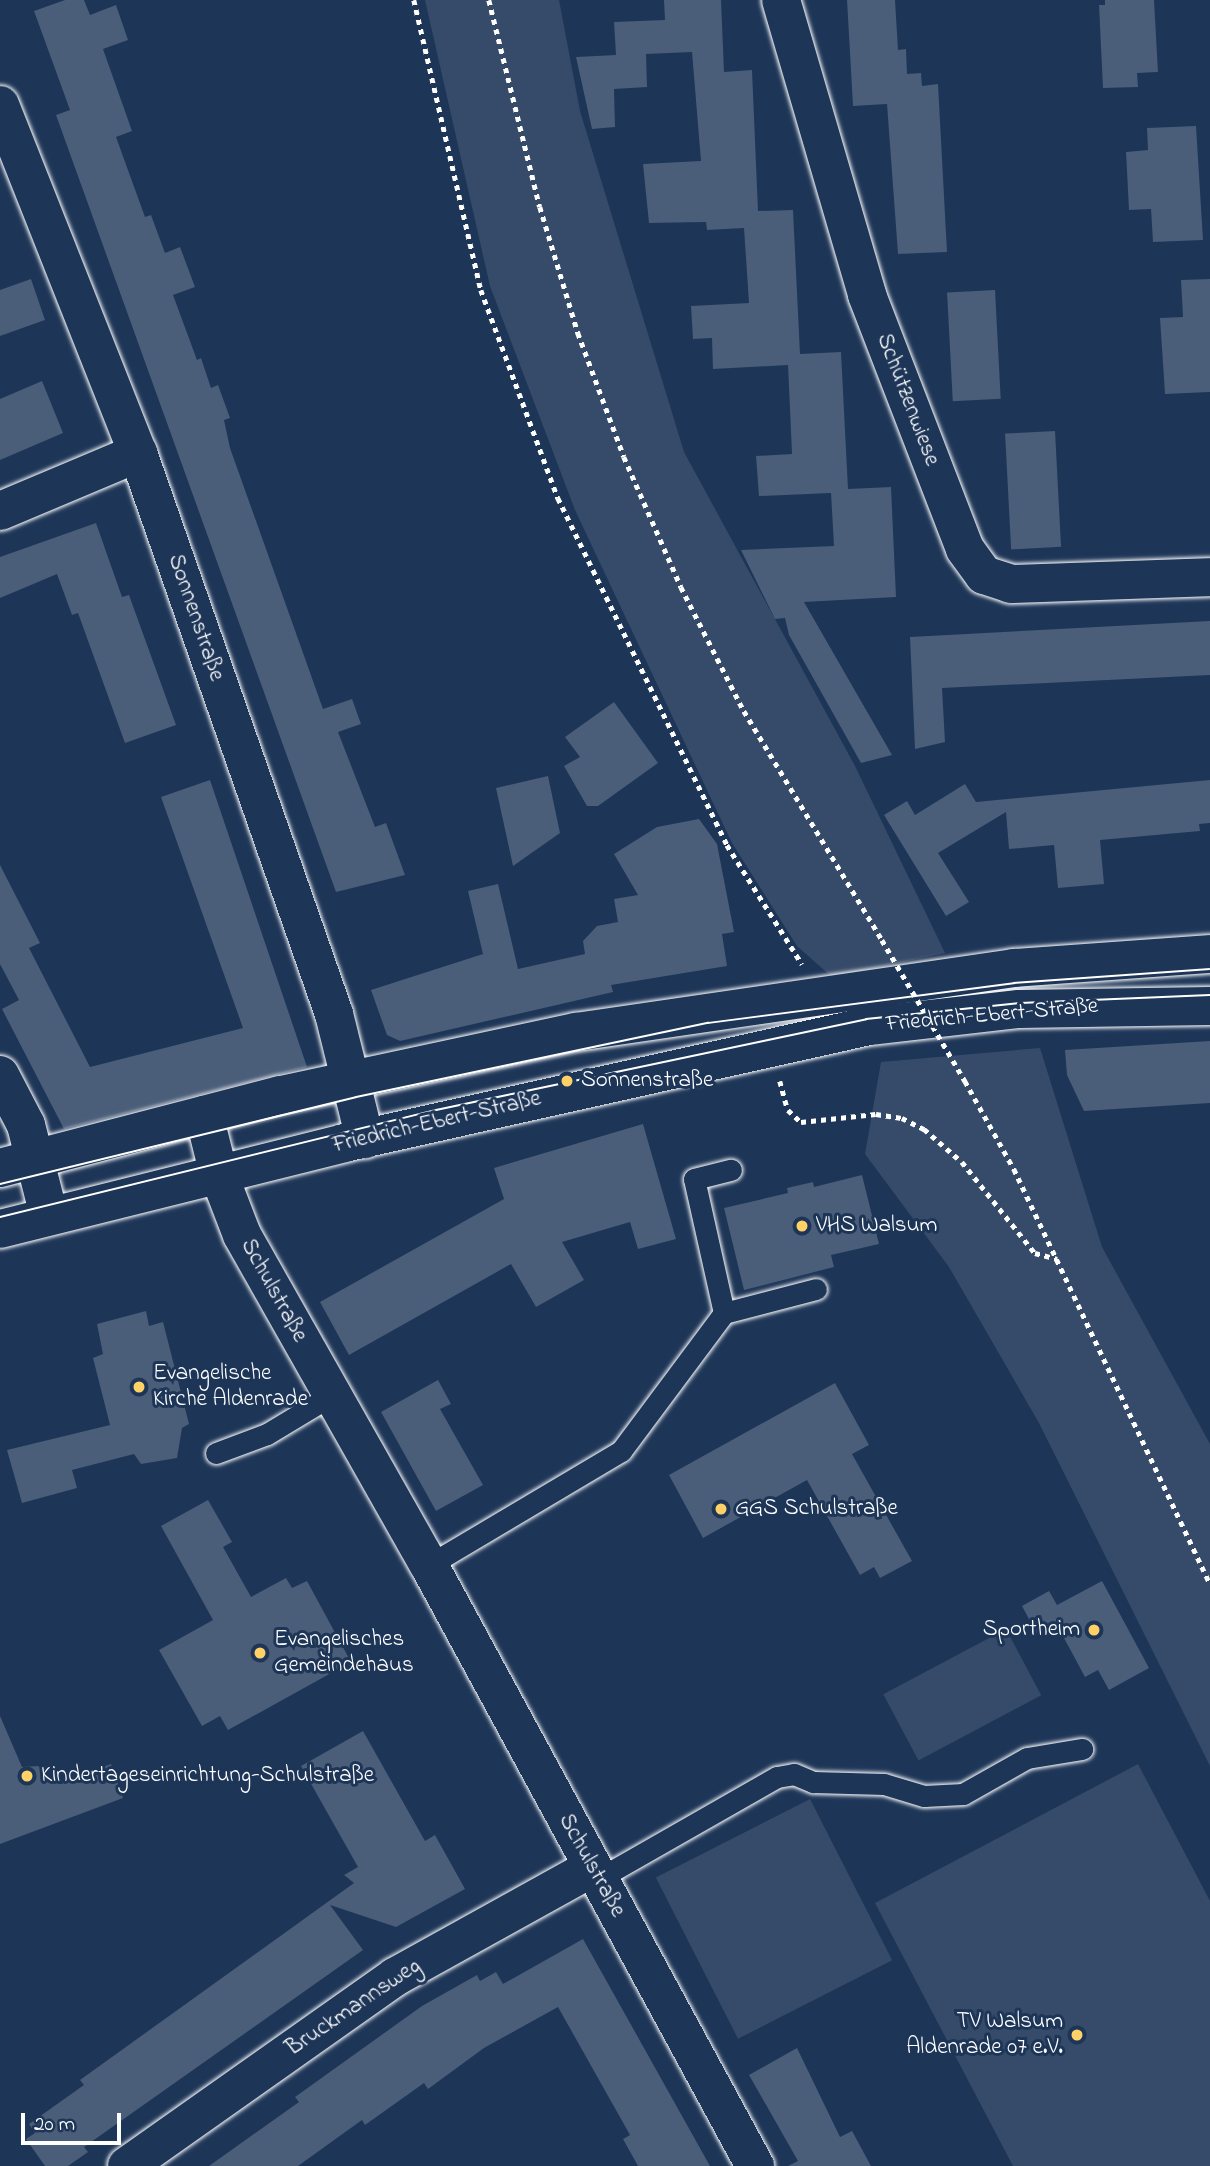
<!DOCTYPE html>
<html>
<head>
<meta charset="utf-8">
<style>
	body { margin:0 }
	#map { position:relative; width:1210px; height:2166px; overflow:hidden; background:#1d3557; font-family:"Indie Flower",sans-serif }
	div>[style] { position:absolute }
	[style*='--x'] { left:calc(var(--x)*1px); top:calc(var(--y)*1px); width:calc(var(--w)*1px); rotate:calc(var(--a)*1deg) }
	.green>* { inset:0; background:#364b69; transform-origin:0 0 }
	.building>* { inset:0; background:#4a5d79; transform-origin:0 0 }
	.path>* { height:4.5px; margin-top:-2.25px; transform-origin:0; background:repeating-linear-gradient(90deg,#fff 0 5px,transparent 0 10px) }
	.roads { filter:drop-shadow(0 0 2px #fff) drop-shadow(0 0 2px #fff) }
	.service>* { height:21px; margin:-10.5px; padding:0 10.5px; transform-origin:10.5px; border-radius:10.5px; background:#1d3557 }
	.minor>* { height:38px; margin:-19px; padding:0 19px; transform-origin:19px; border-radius:19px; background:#1d3557 }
	.secondary>* { height:38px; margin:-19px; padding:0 19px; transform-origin:19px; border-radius:19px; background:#1d3557 }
	.tram>* { height:2px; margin:-1px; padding:0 1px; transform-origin:1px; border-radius:1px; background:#fff }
	.path-bridge>* { height:4.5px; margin-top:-2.25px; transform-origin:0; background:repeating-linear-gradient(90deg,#fff 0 5px,transparent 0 10px) }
	.dots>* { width:19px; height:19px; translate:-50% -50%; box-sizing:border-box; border:4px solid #1d3557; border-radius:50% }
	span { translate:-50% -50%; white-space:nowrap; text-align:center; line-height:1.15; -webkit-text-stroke:6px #1d3557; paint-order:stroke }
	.street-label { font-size:23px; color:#fff }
	.poi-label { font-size:23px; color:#fff }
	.left { translate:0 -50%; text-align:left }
	.right { translate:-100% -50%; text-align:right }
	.scale { position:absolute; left:21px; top:2113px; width:100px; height:32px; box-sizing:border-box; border:4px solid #fff; border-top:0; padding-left:9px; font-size:21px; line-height:24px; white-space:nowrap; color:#fff; -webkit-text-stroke:5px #1d3557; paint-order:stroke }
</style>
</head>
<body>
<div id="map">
	<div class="green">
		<i style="clip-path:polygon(425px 0,559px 0,580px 111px,684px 452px,855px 766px,945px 953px,832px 977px,797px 946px,732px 843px,575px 510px,490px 286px)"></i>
		<i style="clip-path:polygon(1040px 1048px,1102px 1247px,1210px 1444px,1210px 1766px,1039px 1423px,949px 1267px,865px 1154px,881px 1062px)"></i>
		<i style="left:1006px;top:1629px;width:75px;height:139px;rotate:62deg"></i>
		<i style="clip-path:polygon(1138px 1764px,1210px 1901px,1210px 2166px,1013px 2166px,875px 1903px)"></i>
		<i style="left:810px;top:1799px;width:181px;height:173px;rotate:63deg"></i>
	</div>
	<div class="building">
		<i style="clip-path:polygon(65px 0,84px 0,90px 15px,116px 5px,128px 40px,103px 49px,132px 131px,116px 137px,145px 217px,151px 215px,165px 253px,180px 247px,195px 287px,173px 295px,197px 360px,201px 358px,211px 388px,218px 385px,230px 418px,224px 420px,230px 448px,323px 709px,352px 699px,361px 724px,338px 732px,375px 827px,386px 823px,405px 875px,336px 892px,56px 115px,70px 110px,34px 11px)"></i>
		<i style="clip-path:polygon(664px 0,721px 0,724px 72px,752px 70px,758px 211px,793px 210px,800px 354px,841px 352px,848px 489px,891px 487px,896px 597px,804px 602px,892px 755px,861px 763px,789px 635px,785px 618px,775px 619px,741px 550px,834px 546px,831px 493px,759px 496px,756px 456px,792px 454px,788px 365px,713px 369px,712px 338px,693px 339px,691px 306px,749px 303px,744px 228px,707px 230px,706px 222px,649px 223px,643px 164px,701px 161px,692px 52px,646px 54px,647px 87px,614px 89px,615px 127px,592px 129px,576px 57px,616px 55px,614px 22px,665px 20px)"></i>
		<i style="clip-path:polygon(847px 0,895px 0,898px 50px,906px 49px,907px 74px,921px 73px,922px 86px,938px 84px,947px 252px,898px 254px,887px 104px,853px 106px)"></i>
		<i style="clip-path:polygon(1105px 0,1154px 0,1158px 72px,1137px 73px,1138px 87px,1103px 88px,1099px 5px,1105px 5px)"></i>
		<i style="clip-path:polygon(1196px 126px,1203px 240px,1153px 242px,1151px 209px,1129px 210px,1126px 152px,1148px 150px,1147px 128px)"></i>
		<i style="clip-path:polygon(31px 279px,45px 320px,0 336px,0 290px)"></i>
		<i style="clip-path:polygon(1210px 279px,1210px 392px,1165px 394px,1160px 318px,1183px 317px,1181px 280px)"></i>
		<i style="left:995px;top:290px;width:109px;height:48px;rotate:87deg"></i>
		<i style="clip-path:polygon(42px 381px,63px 433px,0 460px,0 399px)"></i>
		<i style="left:1055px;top:431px;width:116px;height:50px;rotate:87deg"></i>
		<i style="clip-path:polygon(96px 523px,122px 597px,129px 595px,176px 725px,125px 743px,78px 613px,72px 615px,57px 574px,0 598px,0 557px)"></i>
		<i style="clip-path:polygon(1210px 621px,1210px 675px,942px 688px,945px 742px,915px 749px,910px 637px)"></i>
		<i style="clip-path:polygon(614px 702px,658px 763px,598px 806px,587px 806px,564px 766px,580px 757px,565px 737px)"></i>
		<i style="clip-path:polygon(548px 776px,560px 833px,513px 866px,496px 788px)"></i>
		<i style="clip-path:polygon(210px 780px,307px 1067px,64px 1129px,2px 1009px,19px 1000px,0 964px,0 865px,40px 943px,29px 948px,90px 1067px,243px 1028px,161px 797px)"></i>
		<i style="clip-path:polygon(1210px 780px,1210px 823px,1199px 824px,1200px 831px,1100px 840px,1104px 884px,1058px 888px,1054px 845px,1009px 849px,1006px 812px,938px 853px,969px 902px,946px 916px,884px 815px,907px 801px,915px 815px,965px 784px,976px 802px)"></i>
		<i style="clip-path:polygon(699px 819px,717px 844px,734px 932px,722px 934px,727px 966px,611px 985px,613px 992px,400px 1041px,387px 1035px,371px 990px,483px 954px,468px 891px,498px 884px,518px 969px,585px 954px,583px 941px,597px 926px,618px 922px,614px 899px,638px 895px,614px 854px,657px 827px)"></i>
		<i style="clip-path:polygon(1210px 1041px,1210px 1103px,1084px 1111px,1067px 1075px,1065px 1050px)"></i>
		<i style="clip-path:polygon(643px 1124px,676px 1239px,638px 1249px,630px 1222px,562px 1242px,584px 1280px,536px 1307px,511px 1264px,349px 1355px,320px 1302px,504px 1199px,494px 1168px)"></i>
		<i style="clip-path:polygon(862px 1175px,879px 1244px,831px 1255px,834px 1267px,744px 1290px,724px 1208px,788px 1193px,787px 1188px,813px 1182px,814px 1187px)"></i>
		<i style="clip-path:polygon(146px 1311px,149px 1326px,163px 1322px,189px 1424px,182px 1428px,177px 1458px,141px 1464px,134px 1454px,72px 1470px,77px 1488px,22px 1503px,7px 1450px,110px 1425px,93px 1358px,103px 1354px,97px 1324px)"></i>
		<i style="clip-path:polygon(438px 1380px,451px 1404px,440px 1409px,483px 1485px,436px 1511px,381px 1412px)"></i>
		<i style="clip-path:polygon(835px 1383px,869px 1445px,852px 1454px,912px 1561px,880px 1578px,874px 1567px,860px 1575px,807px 1480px,703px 1538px,669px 1475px)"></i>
		<i style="clip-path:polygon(208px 1500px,232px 1542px,223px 1547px,251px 1597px,286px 1578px,292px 1588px,307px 1581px,351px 1662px,228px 1730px,220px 1716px,202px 1726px,159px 1650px,213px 1620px,161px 1526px)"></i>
		<i style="clip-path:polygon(1102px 1581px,1149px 1668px,1109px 1690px,1098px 1670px,1085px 1677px,1057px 1625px,1038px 1636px,1022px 1606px,1049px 1591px,1057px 1605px)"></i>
		<i style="clip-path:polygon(0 1716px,22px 1767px,38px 1766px,59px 1783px,111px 1764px,123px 1798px,0 1844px)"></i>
		<i style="clip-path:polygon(363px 1731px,425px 1841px,435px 1835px,465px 1889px,396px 1927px,330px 1905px,363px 1950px,84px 2147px,88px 2152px,68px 2166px,45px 2166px,26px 2139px,35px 2133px,29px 2124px,84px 2085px,80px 2080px,354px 1883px,344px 1875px,358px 1867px,301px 1766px)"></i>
		<i style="clip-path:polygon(583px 1939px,710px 2166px,638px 2166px,623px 2139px,630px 2135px,558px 2007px,484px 2048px,428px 2089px,424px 2083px,365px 2125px,362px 2120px,298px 2166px,209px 2166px,299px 2102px,295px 2097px,422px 2006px,477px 1975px,480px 1981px,496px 1972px,503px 1984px)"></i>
		<i style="clip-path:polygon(797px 2048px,840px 2137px,852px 2131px,871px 2166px,788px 2166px,798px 2161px,749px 2075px)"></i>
	</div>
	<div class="path">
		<i style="--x:414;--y:0;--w:298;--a:77"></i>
		<i style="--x:481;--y:290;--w:222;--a:69.7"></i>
		<i style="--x:558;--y:498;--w:386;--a:64"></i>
		<i style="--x:727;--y:845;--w:141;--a:57.8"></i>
		<i style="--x:489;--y:0;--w:213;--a:76.2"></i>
		<i style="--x:540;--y:207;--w:132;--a:73.2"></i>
		<i style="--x:578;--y:333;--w:132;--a:69.6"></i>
		<i style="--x:624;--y:457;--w:142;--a:66.3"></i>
		<i style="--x:681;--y:587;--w:139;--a:63.1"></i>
		<i style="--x:744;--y:711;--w:267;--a:58.9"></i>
		<i style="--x:780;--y:1081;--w:30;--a:75"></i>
		<i style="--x:788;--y:1110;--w:18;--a:43"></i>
		<i style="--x:801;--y:1122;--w:75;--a:-6.1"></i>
		<i style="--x:876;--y:1114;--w:26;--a:9"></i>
		<i style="--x:902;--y:1118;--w:25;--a:27"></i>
		<i style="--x:924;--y:1129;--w:50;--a:41"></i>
		<i style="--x:962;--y:1162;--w:117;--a:51.3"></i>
		<i style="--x:1035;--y:1253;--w:23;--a:15"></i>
		<i style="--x:965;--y:1081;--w:101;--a:60.9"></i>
		<i style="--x:1014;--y:1169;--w:458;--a:64.7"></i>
	</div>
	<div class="roads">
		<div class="service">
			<i style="--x:724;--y:1313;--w:137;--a:-102.6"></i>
			<i style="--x:694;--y:1179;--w:38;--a:-14"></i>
			<i style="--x:216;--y:1453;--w:54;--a:-20.4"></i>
			<i style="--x:267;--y:1434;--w:76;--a:-31"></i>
			<i style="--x:429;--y:1565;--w:223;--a:-30.7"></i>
			<i style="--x:621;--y:1451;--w:172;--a:-53.3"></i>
			<i style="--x:724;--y:1313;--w:95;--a:-14.6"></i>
			<i style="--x:598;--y:1879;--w:206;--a:-29.7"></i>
			<i style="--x:777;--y:1777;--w:17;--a:-10"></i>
			<i style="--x:794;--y:1774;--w:21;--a:23"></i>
			<i style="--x:813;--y:1782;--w:71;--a:1.6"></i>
			<i style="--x:884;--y:1784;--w:42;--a:16.7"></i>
			<i style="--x:924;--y:1796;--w:39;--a:-3"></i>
			<i style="--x:963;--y:1794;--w:73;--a:-29.4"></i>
			<i style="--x:1027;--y:1758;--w:56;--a:-9.3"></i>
		</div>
		<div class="minor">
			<i style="--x:781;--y:0;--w:307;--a:73.7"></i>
			<i style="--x:867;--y:295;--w:272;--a:68.9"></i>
			<i style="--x:965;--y:549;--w:32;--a:54"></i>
			<i style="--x:984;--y:575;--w:28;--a:18"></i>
			<i style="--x:1011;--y:584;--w:199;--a:-2"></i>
			<i style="--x:0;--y:105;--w:374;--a:68.4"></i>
			<i style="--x:138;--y:453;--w:594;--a:70.74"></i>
			<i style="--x:334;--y:1014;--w:129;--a:76.1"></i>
			<i style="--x:0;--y:511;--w:150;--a:-22.8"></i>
			<i style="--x:0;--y:1075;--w:56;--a:62.5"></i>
			<i style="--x:26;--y:1125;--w:94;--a:75.8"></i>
			<i style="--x:204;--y:1115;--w:62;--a:76"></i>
			<i style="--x:219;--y:1175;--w:64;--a:69"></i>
			<i style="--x:242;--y:1235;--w:379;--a:60.5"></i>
			<i style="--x:429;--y:1565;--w:684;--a:61.52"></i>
			<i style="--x:127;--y:2166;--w:328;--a:-35.2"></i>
			<i style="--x:395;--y:1977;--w:225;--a:-29"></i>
		</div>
		<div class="secondary">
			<i style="--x:0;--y:1168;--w:290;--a:-14.6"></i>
			<i style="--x:281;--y:1095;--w:302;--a:-12.1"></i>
			<i style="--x:576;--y:1032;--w:443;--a:-8.3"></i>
			<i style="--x:1014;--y:968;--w:196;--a:-4.1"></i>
			<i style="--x:0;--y:1229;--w:355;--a:-14"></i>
			<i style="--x:344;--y:1143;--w:538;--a:-12.56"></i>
			<i style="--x:869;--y:1026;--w:151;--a:-6.5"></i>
			<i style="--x:1019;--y:1009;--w:191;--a:-0.9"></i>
		</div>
	</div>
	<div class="tram">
		<i style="--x:0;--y:1184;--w:366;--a:-13.7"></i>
		<i style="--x:356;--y:1097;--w:360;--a:-11.9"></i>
		<i style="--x:708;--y:1023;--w:309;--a:-7.4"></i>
		<i style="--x:1014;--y:983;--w:196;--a:-4.1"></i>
		<i style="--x:0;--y:1217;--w:449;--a:-13.8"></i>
		<i style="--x:436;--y:1110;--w:440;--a:-11.9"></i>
		<i style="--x:866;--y:1019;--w:155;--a:-5.9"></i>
		<i style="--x:1020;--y:1003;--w:190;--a:-2.4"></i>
	</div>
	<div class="path-bridge">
		<i style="--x:882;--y:940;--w:164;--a:59.5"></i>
	</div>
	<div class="dots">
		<i style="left:567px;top:1081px;background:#ffd166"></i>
		<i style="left:802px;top:1226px;background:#ffd166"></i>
		<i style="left:139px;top:1387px;background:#ffd166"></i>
		<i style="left:721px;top:1509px;background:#ffd166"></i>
		<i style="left:1094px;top:1630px;background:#ffd166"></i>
		<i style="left:260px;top:1653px;background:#ffd166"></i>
		<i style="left:27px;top:1776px;background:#ffd166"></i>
		<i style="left:1077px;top:2035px;background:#ffd166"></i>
	</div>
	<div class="street-label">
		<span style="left:907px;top:400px;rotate:69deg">Schützenwiese</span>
		<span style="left:195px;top:618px;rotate:71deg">Sonnenstraße</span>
		<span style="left:992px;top:1016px;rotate:-5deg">Friedrich-Ebert-Straße</span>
		<span style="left:437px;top:1123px;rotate:-13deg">Friedrich-Ebert-Straße</span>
		<span style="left:273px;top:1291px;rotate:61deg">Schulstraße</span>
		<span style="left:591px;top:1866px;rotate:61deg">Schulstraße</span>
		<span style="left:354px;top:2008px;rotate:-34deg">Bruckmannsweg</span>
	</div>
	<div class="poi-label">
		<span class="left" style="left:581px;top:1081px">Sonnenstraße</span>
		<span class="left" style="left:816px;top:1226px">VHS Walsum</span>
		<span class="left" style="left:153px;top:1387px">Evangelische<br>Kirche Aldenrade</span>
		<span class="left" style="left:735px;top:1509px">GGS Schulstraße</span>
		<span class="right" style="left:1080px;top:1630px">Sportheim</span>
		<span class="left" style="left:274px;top:1653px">Evangelisches<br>Gemeindehaus</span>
		<span class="left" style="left:41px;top:1776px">Kindertageseinrichtung-Schulstraße</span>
		<span class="right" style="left:1063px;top:2035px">TV Walsum<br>Aldenrade 07 e.V.</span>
	</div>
	<div class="scale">20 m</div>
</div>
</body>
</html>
